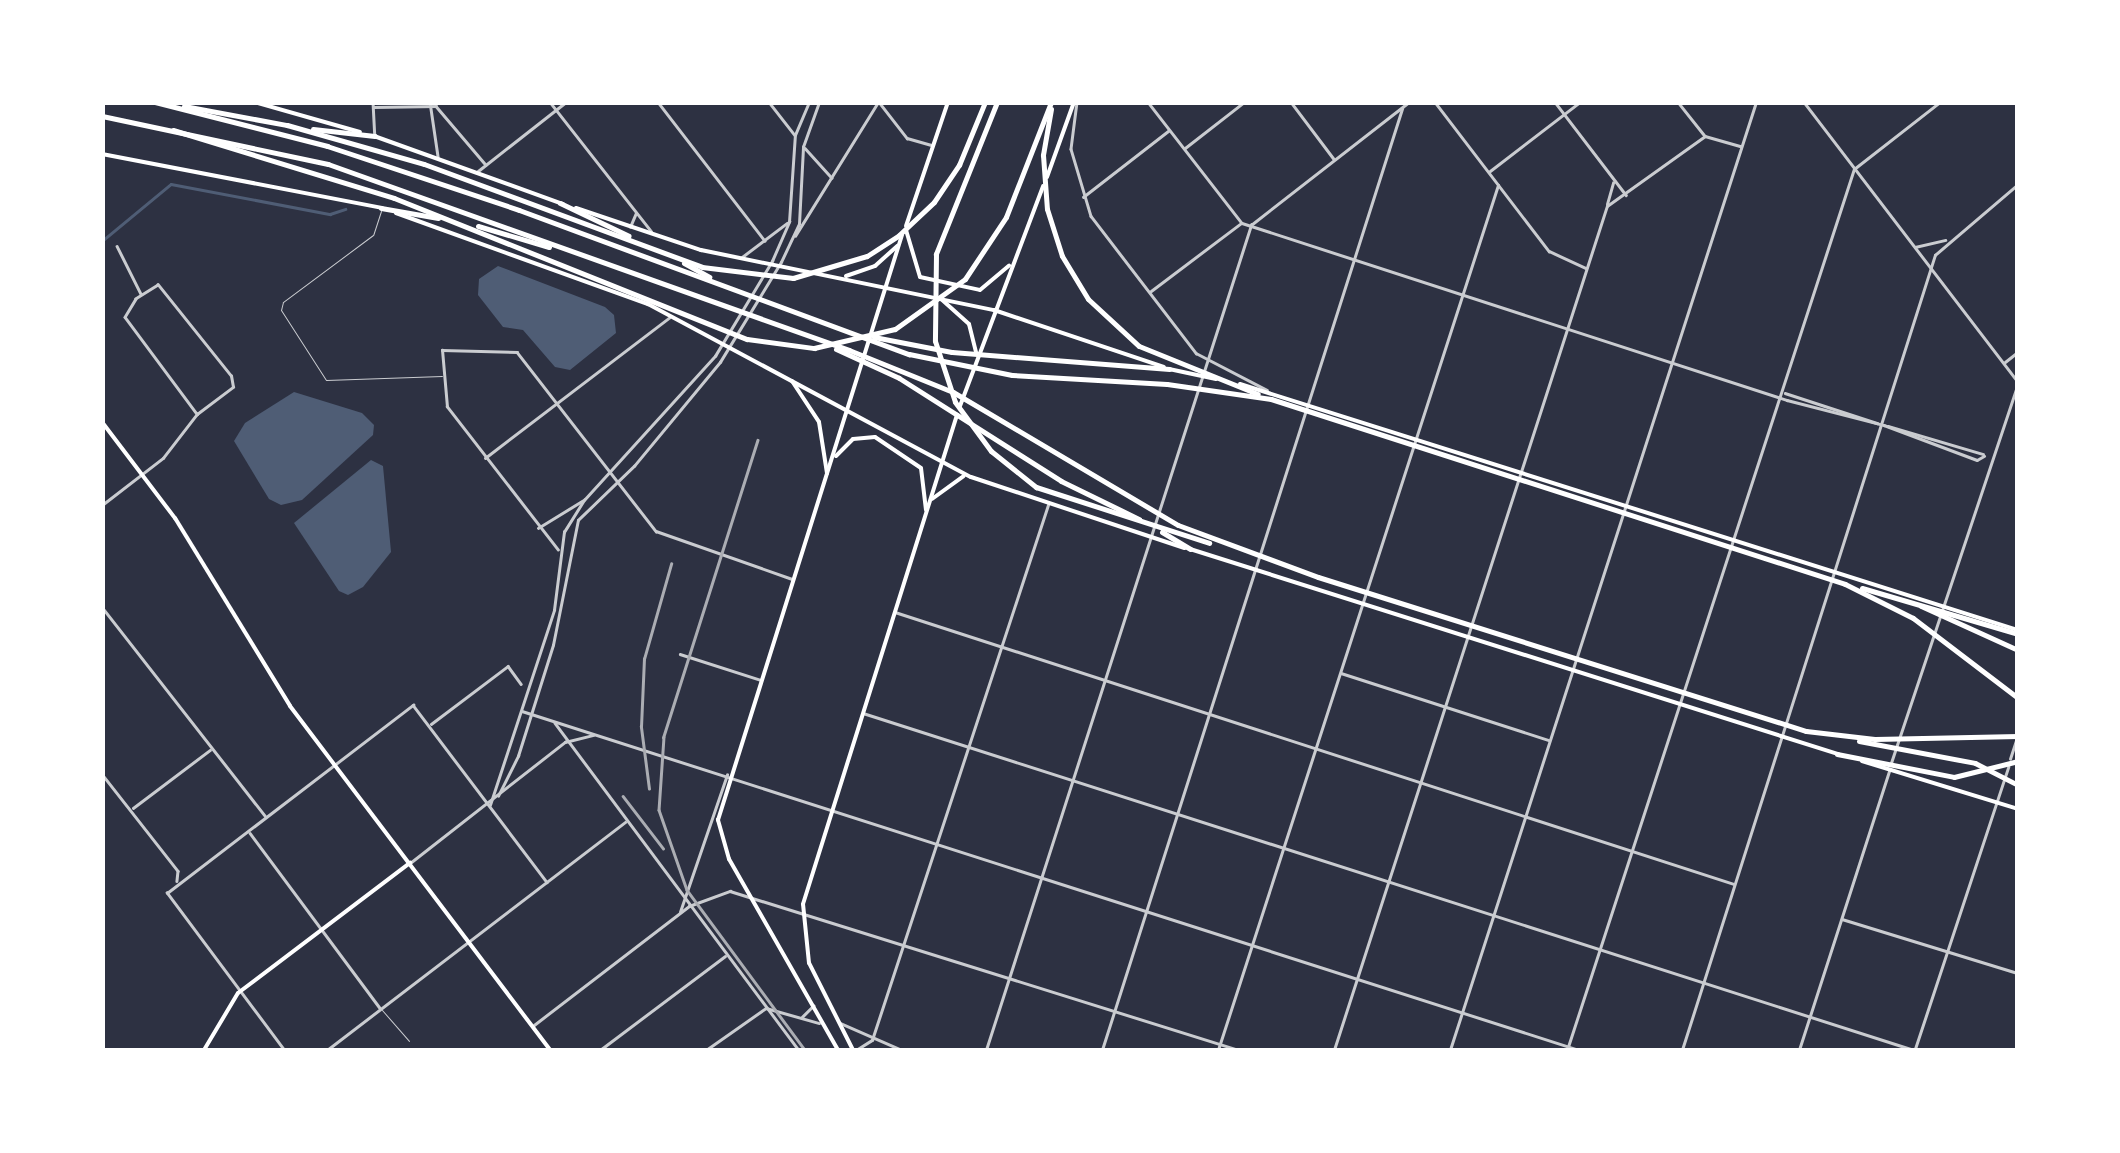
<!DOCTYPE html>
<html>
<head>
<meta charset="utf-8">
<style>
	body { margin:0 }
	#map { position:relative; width:2120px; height:1153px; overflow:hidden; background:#2d3142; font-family:"Titillium Web",sans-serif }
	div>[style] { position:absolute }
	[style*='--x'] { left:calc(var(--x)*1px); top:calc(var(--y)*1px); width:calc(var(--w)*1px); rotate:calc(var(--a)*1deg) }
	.water>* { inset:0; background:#4f5d75 }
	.stream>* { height:2.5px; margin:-1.25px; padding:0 1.25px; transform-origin:1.25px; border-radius:1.25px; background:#4f5d75 }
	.service>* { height:1px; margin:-0.5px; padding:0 0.5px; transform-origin:0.5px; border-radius:0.5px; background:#caccd0 }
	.minor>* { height:2.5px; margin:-1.25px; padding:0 1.25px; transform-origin:1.25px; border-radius:1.25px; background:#caccd0 }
	.tertiary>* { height:2.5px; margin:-1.25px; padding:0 1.25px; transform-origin:1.25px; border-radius:1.25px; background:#caccd0 }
	.secondary>* { height:4px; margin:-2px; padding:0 2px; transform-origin:2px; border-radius:2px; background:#fff }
	.primary>* { height:4px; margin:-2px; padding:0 2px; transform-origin:2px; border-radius:2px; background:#fff }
	.motorway>* { height:5px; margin:-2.5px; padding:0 2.5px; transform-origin:2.5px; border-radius:2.5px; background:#fff }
	.rail>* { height:2.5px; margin:-1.25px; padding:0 1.25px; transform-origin:1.25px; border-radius:1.25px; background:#abadb3 }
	span { translate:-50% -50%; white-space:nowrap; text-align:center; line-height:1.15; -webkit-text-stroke:8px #fff; paint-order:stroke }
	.frame { position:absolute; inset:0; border:105px solid #fff; pointer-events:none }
</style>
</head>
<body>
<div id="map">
	<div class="water">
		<i style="clip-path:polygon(498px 266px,605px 307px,614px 315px,616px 333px,570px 370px,555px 367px,523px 330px,503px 327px,478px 295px,479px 279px)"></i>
		<i style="clip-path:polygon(294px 392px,362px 413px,374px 425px,373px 435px,302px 500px,281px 505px,269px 499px,234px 441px,245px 423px)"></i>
		<i style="clip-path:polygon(371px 460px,383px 466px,391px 552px,363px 587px,348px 595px,339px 591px,294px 523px)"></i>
	</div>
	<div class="stream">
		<i style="--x:102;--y:241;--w:89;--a:-39.6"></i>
		<i style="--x:171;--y:184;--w:162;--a:10.7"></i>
		<i style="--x:330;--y:214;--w:16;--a:-18"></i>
	</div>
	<div class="service">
		<i style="--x:381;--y:211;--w:25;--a:108"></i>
		<i style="--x:373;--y:235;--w:112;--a:143.3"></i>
		<i style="--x:283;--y:302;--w:8;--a:104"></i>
		<i style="--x:281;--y:310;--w:83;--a:57.3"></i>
		<i style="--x:326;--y:380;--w:116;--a:-2"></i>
		<i style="--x:382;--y:1010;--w:41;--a:48.9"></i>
	</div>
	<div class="minor">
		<i style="--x:373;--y:102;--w:34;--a:87"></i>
		<i style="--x:430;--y:102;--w:55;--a:81.6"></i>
		<i style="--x:550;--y:102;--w:164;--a:51.9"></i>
		<i style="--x:658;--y:102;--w:175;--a:52.4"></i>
		<i style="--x:769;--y:102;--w:41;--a:52"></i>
		<i style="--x:1077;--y:102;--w:47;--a:97.3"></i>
		<i style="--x:1071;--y:149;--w:70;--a:73.4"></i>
		<i style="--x:1091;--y:216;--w:173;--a:52.5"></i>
		<i style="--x:1196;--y:353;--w:80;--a:27.5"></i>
		<i style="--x:1148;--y:102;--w:153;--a:52.2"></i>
		<i style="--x:1242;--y:223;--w:573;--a:17.99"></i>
		<i style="--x:1787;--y:400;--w:100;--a:14.5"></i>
		<i style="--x:1884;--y:425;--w:99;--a:20.6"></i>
		<i style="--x:1977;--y:460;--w:8;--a:-30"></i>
		<i style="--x:1291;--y:102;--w:71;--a:53"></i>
		<i style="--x:1435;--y:102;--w:188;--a:52.6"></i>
		<i style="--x:1549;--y:251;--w:41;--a:24.7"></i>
		<i style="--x:1555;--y:102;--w:117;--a:52.6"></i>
		<i style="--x:1678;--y:102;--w:43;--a:51.5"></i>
		<i style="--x:1705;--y:136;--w:36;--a:16"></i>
		<i style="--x:374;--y:107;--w:62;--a:-0.9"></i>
		<i style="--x:436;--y:106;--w:77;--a:49.7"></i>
		<i style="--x:805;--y:148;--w:40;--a:48"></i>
		<i style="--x:1185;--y:148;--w:75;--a:-37.9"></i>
		<i style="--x:1854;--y:169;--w:109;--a:-37.9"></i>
		<i style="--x:478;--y:171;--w:112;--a:-38.1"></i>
		<i style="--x:1490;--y:171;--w:113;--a:-37.5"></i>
		<i style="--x:1083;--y:197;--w:108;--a:-37.8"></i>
		<i style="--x:1607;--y:204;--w:22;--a:-74"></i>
		<i style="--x:630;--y:227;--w:15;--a:-67"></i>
		<i style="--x:795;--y:236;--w:155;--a:-58.2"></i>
		<i style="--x:117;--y:246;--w:54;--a:63.4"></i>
		<i style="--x:742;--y:257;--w:56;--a:-37.1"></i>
		<i style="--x:1151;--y:291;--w:111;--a:-37"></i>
		<i style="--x:2005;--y:362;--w:16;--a:-38"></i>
		<i style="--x:1785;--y:393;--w:97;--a:18.1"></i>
		<i style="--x:1888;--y:426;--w:99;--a:16.4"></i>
		<i style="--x:485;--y:458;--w:231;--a:-37.3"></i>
		<i style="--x:102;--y:505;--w:77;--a:-37.6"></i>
		<i style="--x:163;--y:458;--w:56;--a:-52.3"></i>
		<i style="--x:197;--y:414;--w:45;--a:-36.9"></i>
		<i style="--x:233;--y:387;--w:11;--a:-100"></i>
		<i style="--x:231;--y:376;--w:117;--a:-128.7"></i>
		<i style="--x:158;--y:285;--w:26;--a:148"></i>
		<i style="--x:136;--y:299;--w:21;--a:121"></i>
		<i style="--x:125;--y:317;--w:121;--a:53.4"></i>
		<i style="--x:538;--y:528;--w:52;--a:-31.5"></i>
		<i style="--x:558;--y:550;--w:181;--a:-127.8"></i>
		<i style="--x:447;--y:407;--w:57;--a:-95"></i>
		<i style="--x:442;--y:350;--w:75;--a:1.5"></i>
		<i style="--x:517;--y:352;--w:227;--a:52.2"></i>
		<i style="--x:656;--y:531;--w:144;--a:19.4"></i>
		<i style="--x:102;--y:607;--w:265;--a:52"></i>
		<i style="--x:895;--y:612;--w:882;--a:17.96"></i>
		<i style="--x:680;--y:654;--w:85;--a:17.8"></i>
		<i style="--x:1341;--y:673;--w:218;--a:17.9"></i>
		<i style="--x:522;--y:711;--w:1110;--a:17.78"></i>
		<i style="--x:863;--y:713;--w:1104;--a:17.78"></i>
		<i style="--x:555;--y:723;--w:408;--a:53.3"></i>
		<i style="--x:431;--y:724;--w:96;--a:-37"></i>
		<i style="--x:508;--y:666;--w:22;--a:54"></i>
		<i style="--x:2010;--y:759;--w:22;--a:-72"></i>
		<i style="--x:1891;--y:763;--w:401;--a:-71.5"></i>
		<i style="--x:102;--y:774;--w:123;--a:51.9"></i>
		<i style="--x:178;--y:871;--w:10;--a:96"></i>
		<i style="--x:498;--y:796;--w:45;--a:-63.4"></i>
		<i style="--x:518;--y:756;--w:116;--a:-72.5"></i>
		<i style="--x:553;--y:645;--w:127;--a:-78.7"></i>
		<i style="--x:578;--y:520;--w:78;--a:-44"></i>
		<i style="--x:634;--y:466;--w:135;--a:-50.4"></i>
		<i style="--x:720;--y:362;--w:117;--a:-58.6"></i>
		<i style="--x:781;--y:262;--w:42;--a:-64.7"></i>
		<i style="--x:799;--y:224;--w:77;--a:-87"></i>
		<i style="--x:803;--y:147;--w:48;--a:-70.4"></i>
		<i style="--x:490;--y:805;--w:205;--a:-71.8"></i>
		<i style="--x:554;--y:610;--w:79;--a:-82.7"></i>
		<i style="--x:564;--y:532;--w:38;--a:-58"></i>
		<i style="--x:584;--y:500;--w:195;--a:-47.7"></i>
		<i style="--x:715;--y:356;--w:111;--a:-59"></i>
		<i style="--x:772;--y:261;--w:43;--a:-66.4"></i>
		<i style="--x:789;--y:222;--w:87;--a:-86.1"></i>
		<i style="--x:795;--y:135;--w:36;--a:-67"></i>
		<i style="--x:133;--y:808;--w:96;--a:-37"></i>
		<i style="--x:250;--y:833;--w:217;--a:53.4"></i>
		<i style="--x:410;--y:863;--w:197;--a:-38"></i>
		<i style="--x:565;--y:742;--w:29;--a:-14"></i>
		<i style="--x:680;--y:912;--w:145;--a:-71.1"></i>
		<i style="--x:1842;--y:919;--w:184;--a:17.1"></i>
		<i style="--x:802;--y:1017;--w:16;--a:-45"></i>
		<i style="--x:840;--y:1023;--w:68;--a:23.5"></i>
		<i style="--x:534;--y:1025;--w:195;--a:-37.5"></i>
		<i style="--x:689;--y:906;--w:44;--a:-20.1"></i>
		<i style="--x:730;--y:891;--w:533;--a:17.35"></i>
		<i style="--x:1915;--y:1049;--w:297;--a:-71.7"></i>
		<i style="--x:284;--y:1050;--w:196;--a:-126.7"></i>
		<i style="--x:167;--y:893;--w:310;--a:-37.4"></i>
		<i style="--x:413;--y:705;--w:222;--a:52.9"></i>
		<i style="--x:327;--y:1050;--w:375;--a:-37.4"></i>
		<i style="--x:600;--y:1050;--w:156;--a:-36.9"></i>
		<i style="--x:706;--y:1050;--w:73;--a:-35"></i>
		<i style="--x:766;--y:1008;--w:55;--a:15.8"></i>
		<i style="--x:856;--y:1050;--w:19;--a:-32"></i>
		<i style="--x:872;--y:1040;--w:563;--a:-71.79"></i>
		<i style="--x:986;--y:1050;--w:867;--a:-72.19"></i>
		<i style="--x:1251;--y:225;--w:200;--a:-37.9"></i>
		<i style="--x:1102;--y:1050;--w:988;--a:-72.32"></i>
		<i style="--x:1218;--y:1050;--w:909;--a:-72.06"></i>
		<i style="--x:1334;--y:1050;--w:887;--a:-72.08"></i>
		<i style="--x:1607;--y:206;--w:120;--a:-35.5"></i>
		<i style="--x:1450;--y:1050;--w:996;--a:-72.11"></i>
		<i style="--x:1799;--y:1050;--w:293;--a:-72.1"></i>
	</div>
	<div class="tertiary">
		<i style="--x:879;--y:102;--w:46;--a:52.1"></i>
		<i style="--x:907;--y:138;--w:25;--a:16"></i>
		<i style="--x:1804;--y:102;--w:352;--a:52.6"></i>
		<i style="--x:1915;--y:247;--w:31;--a:-13"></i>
		<i style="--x:1567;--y:1050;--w:927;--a:-71.96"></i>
		<i style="--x:1682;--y:1050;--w:834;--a:-72.35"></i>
		<i style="--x:1935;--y:255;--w:109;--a:-40.5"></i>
	</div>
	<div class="secondary">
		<i style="--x:254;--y:102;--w:110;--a:15.8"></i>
		<i style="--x:374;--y:136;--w:201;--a:19.8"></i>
		<i style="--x:102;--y:154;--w:285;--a:10.9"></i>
		<i style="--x:1047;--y:177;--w:80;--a:-70.2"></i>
		<i style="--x:576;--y:208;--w:132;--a:18.6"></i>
		<i style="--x:701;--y:250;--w:299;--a:11.6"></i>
		<i style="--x:994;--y:310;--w:179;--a:18.5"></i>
		<i style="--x:396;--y:213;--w:268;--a:19.9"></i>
		<i style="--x:648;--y:304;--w:366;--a:28.2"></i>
		<i style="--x:971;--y:477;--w:225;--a:18.4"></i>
		<i style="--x:906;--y:226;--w:131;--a:-71.3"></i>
		<i style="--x:906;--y:230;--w:49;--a:73.4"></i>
		<i style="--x:920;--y:277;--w:61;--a:12.2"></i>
		<i style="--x:980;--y:290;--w:38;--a:-40"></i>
		<i style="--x:846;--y:276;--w:31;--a:-19"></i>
		<i style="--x:875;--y:266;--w:30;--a:-42"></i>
		<i style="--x:940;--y:298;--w:39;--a:42"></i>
		<i style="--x:969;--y:324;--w:30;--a:76"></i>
		<i style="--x:792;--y:381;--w:49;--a:56.6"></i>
		<i style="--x:819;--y:422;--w:52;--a:81.1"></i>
		<i style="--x:960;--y:406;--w:235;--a:-69.3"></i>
		<i style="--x:102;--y:422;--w:121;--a:52.8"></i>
		<i style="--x:175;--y:518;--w:220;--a:58.5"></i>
		<i style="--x:290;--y:706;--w:431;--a:52.9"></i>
		<i style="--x:836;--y:456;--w:24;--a:-45"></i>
		<i style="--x:853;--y:439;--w:22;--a:-5"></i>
		<i style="--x:875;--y:437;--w:55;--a:34"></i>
		<i style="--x:921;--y:468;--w:42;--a:83.2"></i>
		<i style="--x:932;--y:499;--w:39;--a:-36"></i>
		<i style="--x:204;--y:1050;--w:66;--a:-59.2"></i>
		<i style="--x:238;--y:993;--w:216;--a:-37.1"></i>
		<i style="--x:838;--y:1050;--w:220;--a:-119.7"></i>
		<i style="--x:729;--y:859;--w:41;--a:-105.8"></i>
		<i style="--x:718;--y:820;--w:613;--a:-72.54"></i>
		<i style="--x:853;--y:1050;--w:97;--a:-116.8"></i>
		<i style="--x:809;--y:963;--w:59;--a:-95.8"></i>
		<i style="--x:803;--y:904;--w:513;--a:-72.52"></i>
	</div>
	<div class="primary">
		<i style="--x:1169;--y:369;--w:48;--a:12"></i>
		<i style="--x:1240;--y:384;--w:816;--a:17.55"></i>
		<i style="--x:1190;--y:549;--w:680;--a:17.56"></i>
		<i style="--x:1862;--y:761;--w:163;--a:17.1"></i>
	</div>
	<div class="motorway">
		<i style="--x:155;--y:102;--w:178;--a:14.3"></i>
		<i style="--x:327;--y:146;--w:202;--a:18.4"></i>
		<i style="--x:519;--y:210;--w:416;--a:20.3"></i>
		<i style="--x:909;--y:354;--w:105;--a:11.5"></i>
		<i style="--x:1012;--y:375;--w:155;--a:3.3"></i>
		<i style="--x:1167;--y:384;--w:105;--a:8.2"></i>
		<i style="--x:1271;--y:399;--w:603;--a:17.86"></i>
		<i style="--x:1845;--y:584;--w:76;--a:26.6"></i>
		<i style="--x:1913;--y:618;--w:132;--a:37.3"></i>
		<i style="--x:997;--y:102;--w:164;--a:111.9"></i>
		<i style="--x:936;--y:254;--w:87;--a:90.7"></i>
		<i style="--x:935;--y:341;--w:64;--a:71.8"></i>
		<i style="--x:955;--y:402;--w:61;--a:53.7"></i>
		<i style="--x:991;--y:451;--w:58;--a:38.7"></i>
		<i style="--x:1036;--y:487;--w:182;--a:17.9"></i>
		<i style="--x:184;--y:106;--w:105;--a:10.5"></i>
		<i style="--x:287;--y:125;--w:142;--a:15.9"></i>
		<i style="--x:424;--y:164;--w:296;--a:20.3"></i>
		<i style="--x:702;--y:267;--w:92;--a:6.9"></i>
		<i style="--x:793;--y:278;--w:77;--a:-16.6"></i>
		<i style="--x:867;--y:256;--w:38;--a:-33"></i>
		<i style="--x:899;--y:235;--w:48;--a:-43.3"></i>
		<i style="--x:934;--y:202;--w:45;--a:-56"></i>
		<i style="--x:959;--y:165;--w:68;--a:-67.6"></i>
		<i style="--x:1051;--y:109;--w:47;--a:99.9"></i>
		<i style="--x:1043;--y:155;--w:54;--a:85.8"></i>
		<i style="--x:1047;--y:209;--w:49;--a:72.3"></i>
		<i style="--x:1062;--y:256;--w:50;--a:58.8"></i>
		<i style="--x:1088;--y:299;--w:69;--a:42.7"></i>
		<i style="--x:1139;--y:346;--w:128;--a:22"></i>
		<i style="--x:102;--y:116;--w:231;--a:12"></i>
		<i style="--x:328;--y:164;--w:553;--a:19.65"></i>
		<i style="--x:849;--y:350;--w:112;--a:22"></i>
		<i style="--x:953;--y:392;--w:261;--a:30.6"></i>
		<i style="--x:1178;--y:525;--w:149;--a:20.4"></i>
		<i style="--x:1318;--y:577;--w:512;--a:17.51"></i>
		<i style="--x:1806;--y:731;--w:69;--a:6.6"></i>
		<i style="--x:1875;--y:739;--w:143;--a:-1.2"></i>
		<i style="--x:313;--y:129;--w:62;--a:6.4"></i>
		<i style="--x:173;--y:130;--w:231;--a:17.1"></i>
		<i style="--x:394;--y:198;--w:380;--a:21.8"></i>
		<i style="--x:747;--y:339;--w:68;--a:7.7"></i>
		<i style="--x:814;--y:348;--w:83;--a:-13.2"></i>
		<i style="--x:895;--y:329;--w:86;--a:-35.5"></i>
		<i style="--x:965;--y:279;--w:74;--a:-56.5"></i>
		<i style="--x:1006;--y:217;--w:123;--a:-68.6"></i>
		<i style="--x:560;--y:203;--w:76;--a:25.6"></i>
		<i style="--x:381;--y:208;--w:58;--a:10"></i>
		<i style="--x:478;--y:226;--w:74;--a:16.5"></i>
		<i style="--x:684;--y:263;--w:29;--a:29"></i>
		<i style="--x:874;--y:337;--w:79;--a:10.9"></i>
		<i style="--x:952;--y:352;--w:218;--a:4.5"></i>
		<i style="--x:836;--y:349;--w:69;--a:24.7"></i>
		<i style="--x:899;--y:378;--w:192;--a:32.4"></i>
		<i style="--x:1061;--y:481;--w:87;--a:26"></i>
		<i style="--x:1162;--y:532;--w:33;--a:31"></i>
		<i style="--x:1862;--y:588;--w:163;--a:16.4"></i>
		<i style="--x:1921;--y:606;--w:107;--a:24.4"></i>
		<i style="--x:1859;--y:741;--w:118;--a:10.7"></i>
		<i style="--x:1975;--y:763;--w:48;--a:27.1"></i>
		<i style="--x:1837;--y:754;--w:119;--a:11.1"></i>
		<i style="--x:1954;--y:777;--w:66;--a:-14"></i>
	</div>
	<div class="rail">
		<i style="--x:758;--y:440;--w:312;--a:107.6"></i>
		<i style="--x:664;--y:737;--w:73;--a:93.9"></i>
		<i style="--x:659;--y:810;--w:85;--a:70.7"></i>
		<i style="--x:687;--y:890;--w:199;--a:53.6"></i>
		<i style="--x:649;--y:789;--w:63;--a:-97.4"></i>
		<i style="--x:641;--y:727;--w:68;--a:-87.5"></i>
		<i style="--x:644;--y:659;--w:99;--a:-74.1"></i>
		<i style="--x:623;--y:796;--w:66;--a:52.4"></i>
	</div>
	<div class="frame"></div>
</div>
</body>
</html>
